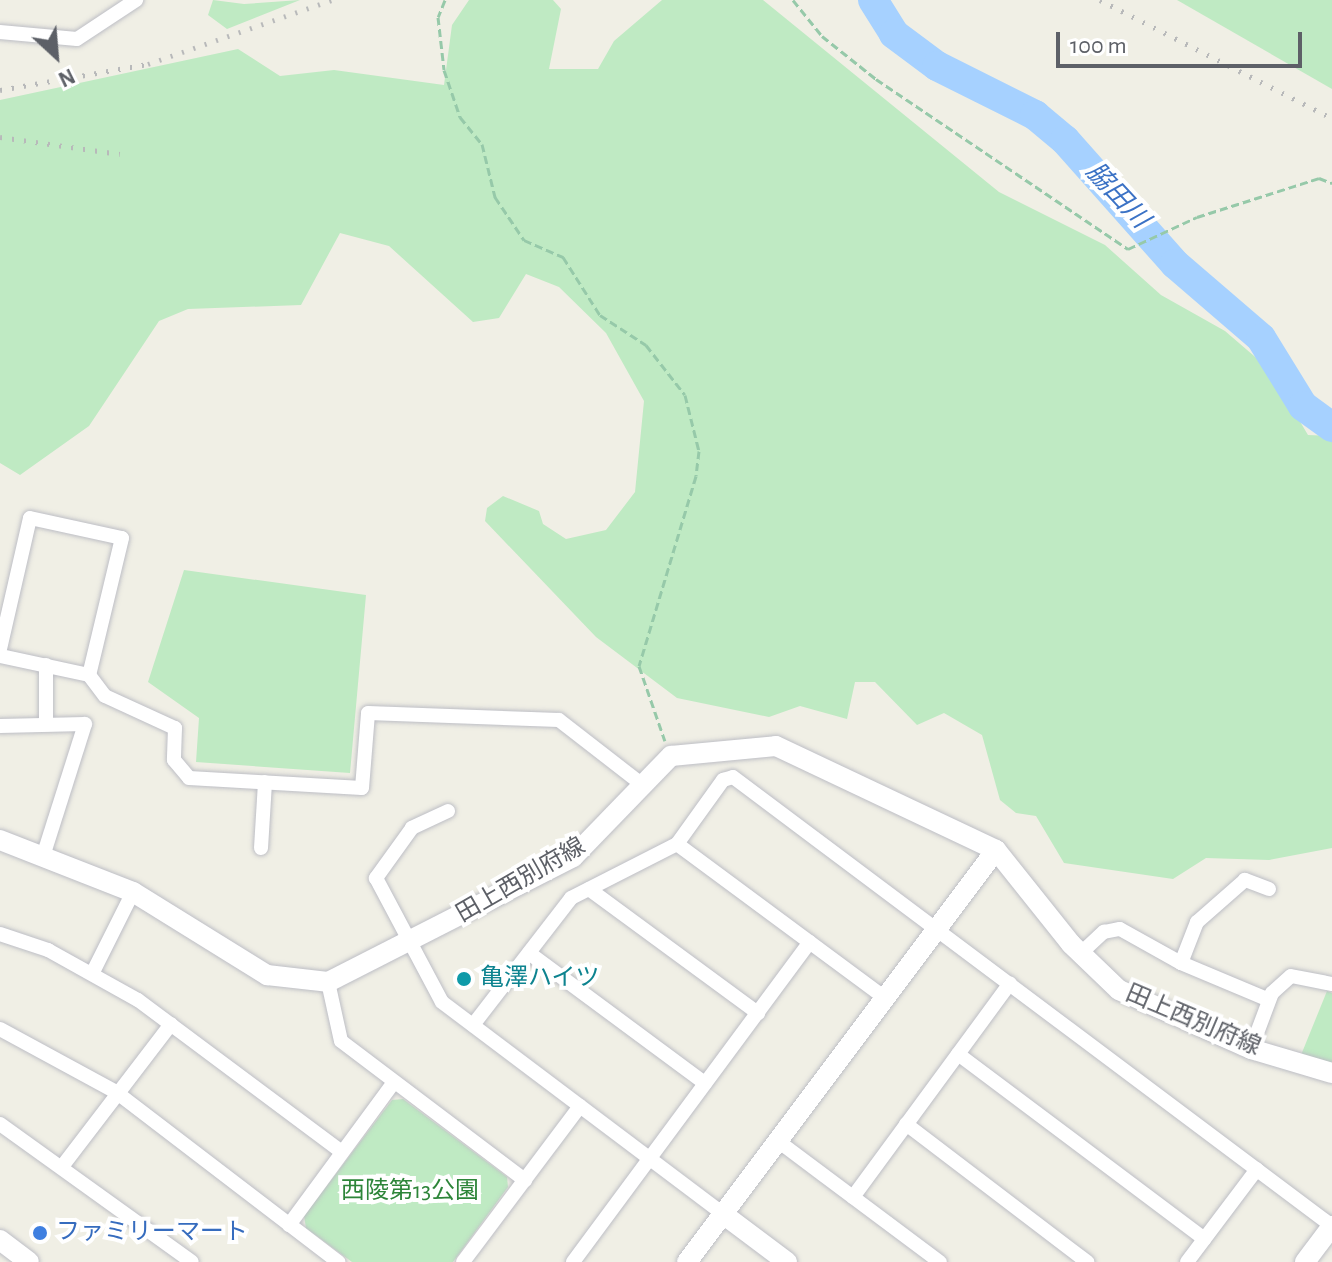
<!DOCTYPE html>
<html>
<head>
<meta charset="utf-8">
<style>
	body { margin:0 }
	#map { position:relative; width:1332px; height:1262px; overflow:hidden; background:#f0efe5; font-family:"Alegreya Sans","Noto Sans JP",sans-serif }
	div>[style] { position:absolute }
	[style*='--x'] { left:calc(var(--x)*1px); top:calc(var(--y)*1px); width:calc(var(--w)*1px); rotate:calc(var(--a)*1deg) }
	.green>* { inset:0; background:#bfeac3 }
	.river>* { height:30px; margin:-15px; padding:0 15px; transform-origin:15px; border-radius:15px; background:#a6d1ff }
	.path>* { height:3px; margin-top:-1.5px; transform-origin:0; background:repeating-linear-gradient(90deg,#96c9a9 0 8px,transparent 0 12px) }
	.roads { filter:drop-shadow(0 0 2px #bdbec5) drop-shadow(0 0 2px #bdbec5) }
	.street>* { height:14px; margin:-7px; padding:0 7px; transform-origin:7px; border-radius:7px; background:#fff }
	.secondary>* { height:20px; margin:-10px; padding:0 10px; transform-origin:10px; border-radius:10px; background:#fff }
	.rail>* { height:5px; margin-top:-2.5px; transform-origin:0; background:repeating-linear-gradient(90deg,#b8b9ba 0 2px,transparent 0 12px) }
	.dots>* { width:22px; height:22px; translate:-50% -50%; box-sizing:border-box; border:4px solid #fff; border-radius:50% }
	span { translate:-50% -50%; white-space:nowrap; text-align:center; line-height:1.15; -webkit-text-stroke:8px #fff; paint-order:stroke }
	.street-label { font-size:24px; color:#5d6067 }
	.culture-label { font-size:24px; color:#0d838f }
	.left { translate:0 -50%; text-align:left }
	.park-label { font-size:24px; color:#2d8539 }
	.shop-label { font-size:24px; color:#366cbe }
	.water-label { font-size:26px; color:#3b72c5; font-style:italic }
	.north { position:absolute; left:16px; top:16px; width:80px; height:80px; -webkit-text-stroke:6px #fff; paint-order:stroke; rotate:154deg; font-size:22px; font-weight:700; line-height:32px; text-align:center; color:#5d6067 }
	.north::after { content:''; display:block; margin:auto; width:28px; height:36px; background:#5d6067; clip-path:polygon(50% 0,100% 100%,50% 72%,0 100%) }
	.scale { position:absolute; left:1056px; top:32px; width:246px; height:36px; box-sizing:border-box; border:4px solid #5d6067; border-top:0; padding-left:10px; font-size:24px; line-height:28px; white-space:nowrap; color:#5d6067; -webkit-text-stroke:6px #fff; paint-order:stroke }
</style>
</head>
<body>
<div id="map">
	<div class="green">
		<i style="clip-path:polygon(213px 0,244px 4px,300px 0,227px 29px,208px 15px)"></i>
		<i style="clip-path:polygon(469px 0,553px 0,561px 9px,549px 69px,598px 69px,614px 41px,662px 0,763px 0,999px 192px,1105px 245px,1161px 295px,1225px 331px,1268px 368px,1308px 435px,1332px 436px,1332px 848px,1269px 860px,1206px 858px,1173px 879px,1064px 863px,1036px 816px,1016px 813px,1000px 800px,982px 735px,944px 713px,917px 725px,875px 682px,855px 682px,847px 719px,800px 706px,769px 717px,677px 698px,596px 637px,485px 521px,487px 508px,503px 496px,539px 511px,543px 524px,566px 539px,606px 530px,635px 492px,644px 401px,606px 333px,559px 287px,526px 274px,499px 318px,473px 322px,389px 246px,340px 233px,301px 305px,188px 309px,159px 321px,89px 426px,20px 475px,0 463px,0 100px,238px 49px,280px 76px,334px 70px,444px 85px,452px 25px)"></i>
		<i style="clip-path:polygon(1177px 0,1332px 0,1332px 89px)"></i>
		<i style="clip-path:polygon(184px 570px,366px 595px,350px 773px,196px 762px,199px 718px,148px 682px)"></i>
		<i style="clip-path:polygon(1327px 991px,1332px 993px,1332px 1064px,1301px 1055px)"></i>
		<i style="clip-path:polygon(403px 1099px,507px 1177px,508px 1187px,453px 1262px,352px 1262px,306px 1228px,304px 1216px,392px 1100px)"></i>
	</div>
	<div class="river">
		<i style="--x:873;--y:0;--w:40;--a:58"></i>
		<i style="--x:894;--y:34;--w:54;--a:36.7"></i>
		<i style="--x:937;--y:66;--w:110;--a:26.6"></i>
		<i style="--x:1035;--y:115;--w:39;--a:40"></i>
		<i style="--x:1065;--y:140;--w:166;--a:48.4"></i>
		<i style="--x:1175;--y:264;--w:113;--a:40.7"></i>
		<i style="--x:1261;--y:338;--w:80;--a:58.3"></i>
		<i style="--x:1303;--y:406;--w:36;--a:36"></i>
	</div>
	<div class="path">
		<i style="--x:445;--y:0;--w:18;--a:112"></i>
		<i style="--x:438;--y:17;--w:53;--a:83.5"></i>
		<i style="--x:444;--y:70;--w:50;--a:71.2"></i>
		<i style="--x:460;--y:117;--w:35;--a:51"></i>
		<i style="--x:482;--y:144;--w:55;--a:76.2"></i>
		<i style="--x:495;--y:197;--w:52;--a:56"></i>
		<i style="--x:524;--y:240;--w:43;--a:23.6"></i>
		<i style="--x:563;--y:257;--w:69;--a:57.5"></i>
		<i style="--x:600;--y:315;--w:55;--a:33.1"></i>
		<i style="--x:646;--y:345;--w:63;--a:52"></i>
		<i style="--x:685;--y:395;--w:58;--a:76"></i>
		<i style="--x:699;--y:451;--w:25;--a:97"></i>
		<i style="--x:696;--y:476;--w:198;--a:106.7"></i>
		<i style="--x:639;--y:666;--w:79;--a:70.9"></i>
		<i style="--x:793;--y:0;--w:46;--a:51.1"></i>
		<i style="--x:822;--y:36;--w:69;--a:38.5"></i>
		<i style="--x:876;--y:79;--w:304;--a:34"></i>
		<i style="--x:1128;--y:249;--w:76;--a:-24.9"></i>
		<i style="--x:1197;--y:217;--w:128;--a:-17.7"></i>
		<i style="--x:1319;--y:178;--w:14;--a:21"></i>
	</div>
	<div class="roads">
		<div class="street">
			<i style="--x:0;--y:32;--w:77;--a:5.2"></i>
			<i style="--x:77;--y:39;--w:71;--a:-33.5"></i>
			<i style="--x:0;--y:649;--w:134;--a:-77.1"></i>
			<i style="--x:30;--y:518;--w:94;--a:12.3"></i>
			<i style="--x:122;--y:538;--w:141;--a:103.5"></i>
			<i style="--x:89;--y:675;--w:91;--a:-167.9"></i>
			<i style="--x:46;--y:665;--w:57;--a:90"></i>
			<i style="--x:89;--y:675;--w:26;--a:53"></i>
			<i style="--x:105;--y:696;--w:77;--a:24.6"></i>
			<i style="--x:175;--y:728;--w:32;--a:92"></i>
			<i style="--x:174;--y:760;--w:23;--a:50"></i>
			<i style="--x:189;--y:778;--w:173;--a:3.3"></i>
			<i style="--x:362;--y:788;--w:75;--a:-85.4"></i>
			<i style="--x:368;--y:713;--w:191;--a:2.1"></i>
			<i style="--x:559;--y:720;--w:101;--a:37.8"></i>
			<i style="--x:0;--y:726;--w:85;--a:-1.3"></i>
			<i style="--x:85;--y:724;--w:135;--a:107.6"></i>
			<i style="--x:448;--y:811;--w:40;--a:155"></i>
			<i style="--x:412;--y:828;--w:62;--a:125.8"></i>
			<i style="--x:376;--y:878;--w:140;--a:62"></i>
			<i style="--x:442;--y:1002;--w:352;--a:37"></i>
			<i style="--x:677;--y:844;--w:259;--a:36.5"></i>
			<i style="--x:261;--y:848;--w:66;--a:-86.5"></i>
			<i style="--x:589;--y:889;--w:210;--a:36.3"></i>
			<i style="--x:1269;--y:889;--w:26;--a:-159"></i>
			<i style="--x:1245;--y:880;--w:64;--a:138.8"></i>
			<i style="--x:1197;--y:922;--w:44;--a:111.3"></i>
			<i style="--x:1181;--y:963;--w:95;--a:22.8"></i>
			<i style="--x:0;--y:934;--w:51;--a:18.4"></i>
			<i style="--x:48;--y:950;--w:103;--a:29.1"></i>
			<i style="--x:138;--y:1000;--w:254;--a:36.7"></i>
			<i style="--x:529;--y:953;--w:219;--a:36.5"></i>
			<i style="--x:1080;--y:954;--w:33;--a:-43"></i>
			<i style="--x:1104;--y:932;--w:16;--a:-11"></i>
			<i style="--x:1120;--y:929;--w:70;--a:29.1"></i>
			<i style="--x:93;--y:972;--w:89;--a:-63.4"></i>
			<i style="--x:328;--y:982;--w:60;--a:77.6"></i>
			<i style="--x:341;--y:1041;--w:231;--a:37.1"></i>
			<i style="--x:473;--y:1025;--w:160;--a:-52.3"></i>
			<i style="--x:571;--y:898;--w:119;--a:-27"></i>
			<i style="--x:677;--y:844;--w:79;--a:-54.3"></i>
			<i style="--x:723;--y:780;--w:10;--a:-17"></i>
			<i style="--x:733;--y:777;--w:749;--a:36.85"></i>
			<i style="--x:0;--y:1029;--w:132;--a:28.5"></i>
			<i style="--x:116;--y:1092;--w:280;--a:37.4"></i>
			<i style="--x:1251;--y:1049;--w:60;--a:-69.4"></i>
			<i style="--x:1272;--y:993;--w:25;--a:-42"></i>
			<i style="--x:1291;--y:976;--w:42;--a:11"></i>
			<i style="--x:958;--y:1054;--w:308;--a:36.9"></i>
			<i style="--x:0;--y:1124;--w:236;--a:35.7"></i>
			<i style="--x:906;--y:1124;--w:228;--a:37.3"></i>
			<i style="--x:778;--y:1141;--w:202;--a:36.8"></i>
			<i style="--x:64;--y:1164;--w:176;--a:-52.6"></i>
			<i style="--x:853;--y:1197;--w:265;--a:-53.7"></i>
			<i style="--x:289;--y:1225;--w:177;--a:-53.7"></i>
			<i style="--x:463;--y:1262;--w:195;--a:-53.1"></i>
			<i style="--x:573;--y:1262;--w:398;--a:-53.5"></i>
			<i style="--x:1187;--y:1262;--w:116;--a:-53"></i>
		</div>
		<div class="secondary">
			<i style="--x:0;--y:840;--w:143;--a:21.4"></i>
			<i style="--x:133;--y:892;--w:158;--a:31.8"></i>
			<i style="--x:267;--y:975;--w:61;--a:6.5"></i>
			<i style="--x:328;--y:982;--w:275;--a:-27"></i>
			<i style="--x:573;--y:857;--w:141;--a:-45.9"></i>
			<i style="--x:671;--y:756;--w:105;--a:-5.4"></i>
			<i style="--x:776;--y:746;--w:243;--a:25.3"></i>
			<i style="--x:996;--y:850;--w:120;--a:51.4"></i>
			<i style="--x:1071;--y:944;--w:66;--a:43.8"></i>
			<i style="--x:1119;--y:990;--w:145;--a:24.1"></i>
			<i style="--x:1251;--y:1049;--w:84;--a:16.5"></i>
			<i style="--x:723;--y:1214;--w:80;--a:36.9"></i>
			<i style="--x:0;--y:1240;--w:36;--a:37"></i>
			<i style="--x:687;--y:1262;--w:515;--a:-53.13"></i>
			<i style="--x:1305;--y:1262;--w:45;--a:-53.1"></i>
		</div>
	</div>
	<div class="rail">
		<i style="--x:1100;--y:0;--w:260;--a:27"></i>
		<i style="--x:0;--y:90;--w:150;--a:-10"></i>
		<i style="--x:148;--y:64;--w:195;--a:-19.2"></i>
		<i style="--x:0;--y:137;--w:121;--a:8.1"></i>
	</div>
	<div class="dots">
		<i style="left:464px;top:979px;background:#0f9aa8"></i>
		<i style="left:40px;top:1233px;background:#3f7fe0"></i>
	</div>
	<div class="street-label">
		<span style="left:521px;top:881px;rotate:-30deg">田上西別府線</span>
		<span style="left:1193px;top:1021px;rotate:23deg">田上西別府線</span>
	</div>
	<div class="culture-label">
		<span class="left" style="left:480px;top:979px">亀澤ハイツ</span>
	</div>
	<div class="park-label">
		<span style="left:410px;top:1192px">西陵第13公園</span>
	</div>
	<div class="shop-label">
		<span class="left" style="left:56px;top:1233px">ファミリーマート</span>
	</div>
	<div class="water-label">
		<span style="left:1117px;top:196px;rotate:47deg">脇田川</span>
	</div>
	<div class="north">N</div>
	<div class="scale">100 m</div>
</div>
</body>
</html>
